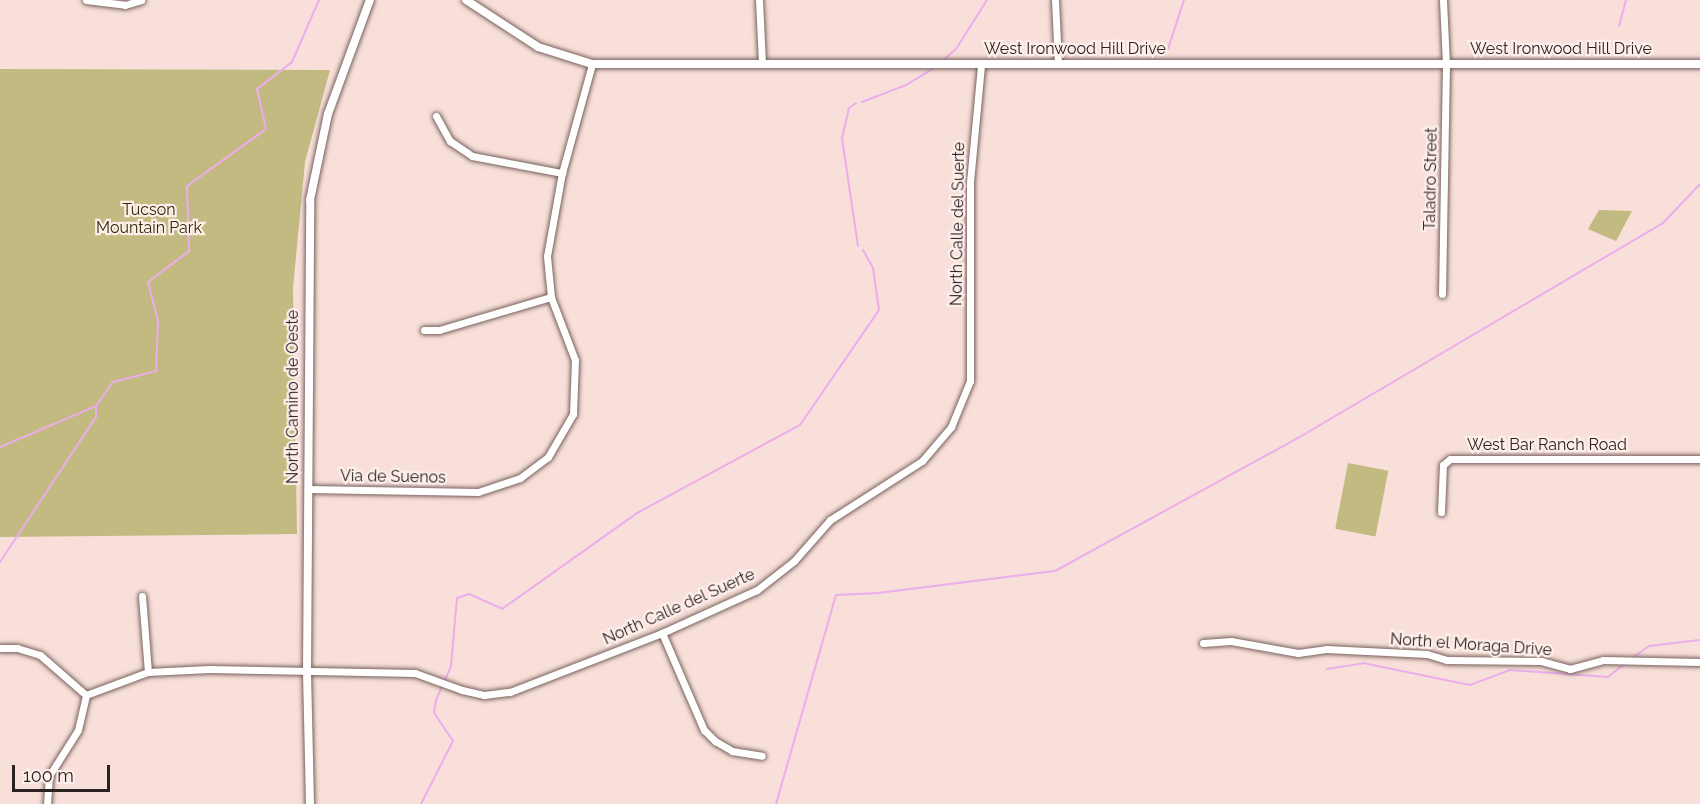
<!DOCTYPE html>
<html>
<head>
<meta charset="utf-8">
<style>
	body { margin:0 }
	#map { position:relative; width:1700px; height:804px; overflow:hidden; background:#f8dfd9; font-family:Raleway,sans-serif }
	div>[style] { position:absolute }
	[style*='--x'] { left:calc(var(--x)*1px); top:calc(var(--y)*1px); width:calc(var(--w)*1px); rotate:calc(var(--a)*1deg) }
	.green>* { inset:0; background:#c2ba80; transform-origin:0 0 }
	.stream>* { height:2px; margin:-1px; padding:0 1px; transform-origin:1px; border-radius:1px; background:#ecaded }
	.roads { filter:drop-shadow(0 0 2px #77625d) drop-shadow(0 0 2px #77625d) }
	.minor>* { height:7px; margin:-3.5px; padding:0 3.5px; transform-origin:3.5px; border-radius:3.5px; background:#fff }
	.tertiary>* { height:8px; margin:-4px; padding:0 4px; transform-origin:4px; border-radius:4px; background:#fff }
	span { translate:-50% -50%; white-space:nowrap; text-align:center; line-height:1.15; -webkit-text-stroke:4.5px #feefeb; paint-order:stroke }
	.street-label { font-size:16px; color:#2b2220 }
	.park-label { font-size:16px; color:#322c04 }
	.scale { position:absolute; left:12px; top:765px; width:98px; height:27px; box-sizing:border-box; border:3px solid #2b2220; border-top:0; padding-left:8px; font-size:18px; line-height:21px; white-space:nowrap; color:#2b2220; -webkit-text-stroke:4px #feefeb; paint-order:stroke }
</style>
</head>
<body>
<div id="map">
	<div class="green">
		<i style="clip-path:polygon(0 69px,330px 70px,305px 162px,293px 288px,297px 534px,0 537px)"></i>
		<i style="clip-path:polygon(1599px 210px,1632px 211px,1616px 241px,1588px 229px)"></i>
		<i style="left:1348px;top:463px;width:41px;height:67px;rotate:11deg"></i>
	</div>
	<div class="stream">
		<i style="--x:1619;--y:26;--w:27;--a:-75"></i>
		<i style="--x:1168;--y:49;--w:52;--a:-71.9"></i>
		<i style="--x:941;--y:62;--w:20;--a:-41"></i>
		<i style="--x:956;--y:49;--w:58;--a:-57.7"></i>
		<i style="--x:862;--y:102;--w:47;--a:-21.1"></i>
		<i style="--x:906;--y:85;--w:37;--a:-31"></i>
		<i style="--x:856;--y:103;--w:9;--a:144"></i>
		<i style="--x:849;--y:108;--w:31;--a:103"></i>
		<i style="--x:842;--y:138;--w:109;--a:81.6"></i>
		<i style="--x:0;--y:447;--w:104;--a:-23.1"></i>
		<i style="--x:0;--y:562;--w:174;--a:-56.5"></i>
		<i style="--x:96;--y:417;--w:11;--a:-90"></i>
		<i style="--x:96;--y:406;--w:29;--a:-55"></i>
		<i style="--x:113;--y:382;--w:44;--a:-14.3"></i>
		<i style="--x:156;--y:371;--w:50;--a:-87.7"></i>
		<i style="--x:158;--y:321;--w:40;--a:-104.4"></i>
		<i style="--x:148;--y:282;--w:51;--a:-37.1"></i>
		<i style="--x:189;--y:251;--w:65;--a:-91.8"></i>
		<i style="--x:187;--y:186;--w:97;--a:-35.8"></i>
		<i style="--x:266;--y:129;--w:41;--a:-102.7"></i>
		<i style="--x:257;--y:89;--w:44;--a:-37.6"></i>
		<i style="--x:292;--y:62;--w:68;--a:-66.5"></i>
		<i style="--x:1632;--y:658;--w:21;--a:-35"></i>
		<i style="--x:1649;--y:646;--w:51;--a:-6.7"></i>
		<i style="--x:1327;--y:669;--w:36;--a:-9"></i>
		<i style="--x:1363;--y:663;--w:109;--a:11.6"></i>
		<i style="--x:1470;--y:685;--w:43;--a:-20.6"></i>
		<i style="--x:1510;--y:670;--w:98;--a:4.1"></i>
		<i style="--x:1608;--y:677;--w:22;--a:-39"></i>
		<i style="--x:421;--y:804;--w:71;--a:-63.1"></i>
		<i style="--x:453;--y:741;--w:34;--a:-124"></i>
		<i style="--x:434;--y:713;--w:13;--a:-81"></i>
		<i style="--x:436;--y:700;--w:37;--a:-66"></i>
		<i style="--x:451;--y:666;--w:68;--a:-85"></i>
		<i style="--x:457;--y:598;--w:13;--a:-18"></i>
		<i style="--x:469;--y:594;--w:36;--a:24"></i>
		<i style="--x:502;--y:609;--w:166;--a:-35.4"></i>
		<i style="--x:637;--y:513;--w:185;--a:-28.4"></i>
		<i style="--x:800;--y:425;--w:140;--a:-55.5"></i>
		<i style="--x:879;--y:310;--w:42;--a:-98.1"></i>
		<i style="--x:873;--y:268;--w:21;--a:-119"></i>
		<i style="--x:776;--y:804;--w:217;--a:-74"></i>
		<i style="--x:836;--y:595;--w:42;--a:-2.7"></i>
		<i style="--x:878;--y:593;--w:178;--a:-7.1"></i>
		<i style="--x:1055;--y:571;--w:277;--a:-28.7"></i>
		<i style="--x:1298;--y:438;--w:422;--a:-30.5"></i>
		<i style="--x:1662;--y:224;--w:55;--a:-46.5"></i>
	</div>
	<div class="roads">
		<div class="minor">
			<i style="--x:86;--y:0;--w:39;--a:7"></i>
			<i style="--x:125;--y:5;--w:17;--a:-17"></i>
			<i style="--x:759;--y:0;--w:64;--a:87.3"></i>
			<i style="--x:1055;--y:0;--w:64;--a:87.3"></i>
			<i style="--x:436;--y:116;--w:29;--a:61"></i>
			<i style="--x:450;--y:141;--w:27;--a:34"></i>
			<i style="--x:472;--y:156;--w:92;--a:10.7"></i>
			<i style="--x:1442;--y:294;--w:230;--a:-89"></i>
			<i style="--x:1446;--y:64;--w:64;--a:-92.7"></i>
			<i style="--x:424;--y:330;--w:15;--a:0"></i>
			<i style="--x:439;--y:330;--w:117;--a:-16.4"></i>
			<i style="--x:308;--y:489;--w:170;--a:1"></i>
			<i style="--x:478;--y:492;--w:44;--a:-18.4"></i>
			<i style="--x:520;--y:478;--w:35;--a:-37"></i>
			<i style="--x:548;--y:457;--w:50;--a:-59.8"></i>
			<i style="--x:573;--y:414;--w:54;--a:-87.9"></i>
			<i style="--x:575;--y:360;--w:67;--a:-110.9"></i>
			<i style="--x:551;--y:297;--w:41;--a:-95.6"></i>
			<i style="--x:547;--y:256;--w:84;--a:-79.8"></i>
			<i style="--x:562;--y:173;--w:113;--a:-74.6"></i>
			<i style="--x:1441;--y:512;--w:47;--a:-87.6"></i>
			<i style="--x:1443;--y:465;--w:9;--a:-41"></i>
			<i style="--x:1450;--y:459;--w:250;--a:0"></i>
			<i style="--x:142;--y:596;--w:76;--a:85.5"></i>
			<i style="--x:662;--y:633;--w:106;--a:66.6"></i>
			<i style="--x:704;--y:730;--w:16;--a:45"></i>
			<i style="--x:715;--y:741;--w:20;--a:30"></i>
			<i style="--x:732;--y:751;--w:30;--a:9"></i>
			<i style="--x:1203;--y:643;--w:28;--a:-4"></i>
			<i style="--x:1231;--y:641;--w:68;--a:10.2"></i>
			<i style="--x:1298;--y:653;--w:28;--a:-8"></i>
			<i style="--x:1326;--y:649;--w:101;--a:2.8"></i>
			<i style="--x:1427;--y:654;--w:21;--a:17"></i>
			<i style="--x:1447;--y:660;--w:94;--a:0.6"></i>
			<i style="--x:1541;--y:661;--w:30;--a:15"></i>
			<i style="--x:1570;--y:669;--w:34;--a:-15"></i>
			<i style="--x:1603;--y:660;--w:97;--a:1.2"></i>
			<i style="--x:0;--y:648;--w:17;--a:0"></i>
			<i style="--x:17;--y:648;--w:24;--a:17"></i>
			<i style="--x:40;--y:655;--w:61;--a:41"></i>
			<i style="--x:47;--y:804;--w:28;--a:-86"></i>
			<i style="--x:49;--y:776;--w:54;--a:-57.8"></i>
			<i style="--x:78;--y:730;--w:36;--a:-77"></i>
			<i style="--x:86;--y:695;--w:66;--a:-20.4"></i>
			<i style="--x:148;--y:672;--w:61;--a:-2.8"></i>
			<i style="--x:209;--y:669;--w:206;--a:1.1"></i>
			<i style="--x:415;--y:673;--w:50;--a:19.9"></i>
			<i style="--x:462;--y:690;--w:23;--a:13"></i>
			<i style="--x:484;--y:695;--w:26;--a:-7"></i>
			<i style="--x:510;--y:692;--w:163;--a:-21.2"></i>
			<i style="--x:662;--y:633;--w:104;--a:-24.4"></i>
			<i style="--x:757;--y:590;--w:47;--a:-38.1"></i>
			<i style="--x:794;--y:561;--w:55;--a:-48.7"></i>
			<i style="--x:830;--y:520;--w:109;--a:-32.7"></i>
			<i style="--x:922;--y:461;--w:45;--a:-49.5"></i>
			<i style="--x:951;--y:427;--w:50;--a:-67.6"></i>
			<i style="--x:970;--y:381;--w:199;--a:-90"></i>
			<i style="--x:970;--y:182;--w:118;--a:-84.6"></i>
		</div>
		<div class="tertiary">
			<i style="--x:466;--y:0;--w:86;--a:33.1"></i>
			<i style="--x:538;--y:47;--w:57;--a:17.5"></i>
			<i style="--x:592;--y:64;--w:1108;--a:0"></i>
			<i style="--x:310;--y:804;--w:132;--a:-91.3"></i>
			<i style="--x:307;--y:672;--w:472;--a:-89.6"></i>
			<i style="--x:310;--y:200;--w:88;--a:-78.2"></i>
			<i style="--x:328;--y:114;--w:121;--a:-69.8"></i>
		</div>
	</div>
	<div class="street-label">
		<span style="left:1075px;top:49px">West Ironwood Hill Drive</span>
		<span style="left:1561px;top:49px">West Ironwood Hill Drive</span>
		<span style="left:1431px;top:179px;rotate:-89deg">Taladro Street</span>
		<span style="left:958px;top:224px;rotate:-89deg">North Calle del Suerte</span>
		<span style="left:293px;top:397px;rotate:-90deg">North Camino de Oeste</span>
		<span style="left:1547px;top:445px">West Bar Ranch Road</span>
		<span style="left:393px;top:477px;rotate:1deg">Via de Suenos</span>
		<span style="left:679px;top:607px;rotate:-24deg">North Calle del Suerte</span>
		<span style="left:1471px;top:645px;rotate:4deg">North el Moraga Drive</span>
	</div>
	<div class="park-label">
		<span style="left:149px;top:219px">Tucson<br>Mountain Park</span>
	</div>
	<div class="scale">100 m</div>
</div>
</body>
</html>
